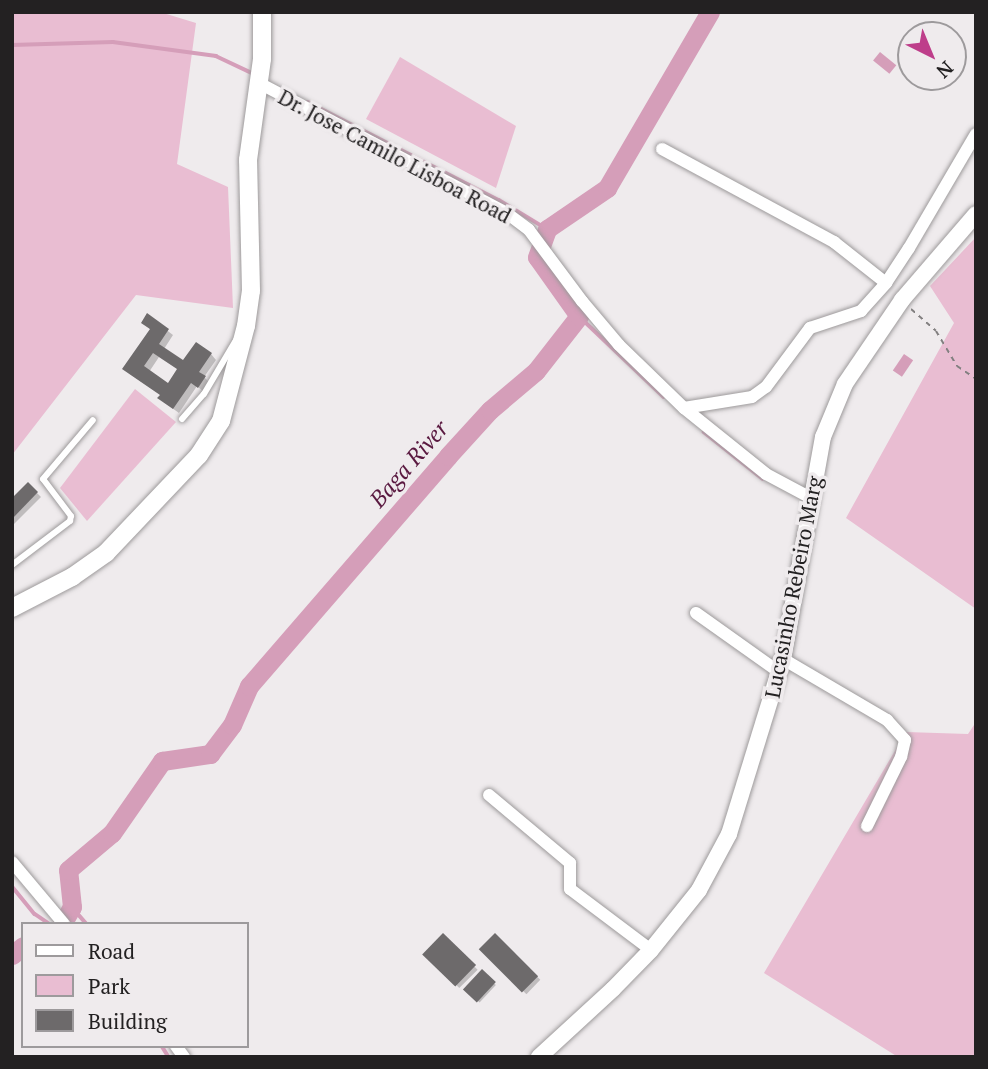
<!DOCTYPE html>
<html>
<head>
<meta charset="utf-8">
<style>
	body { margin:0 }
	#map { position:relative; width:988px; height:1069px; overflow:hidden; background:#efebed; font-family:"PT Serif",serif }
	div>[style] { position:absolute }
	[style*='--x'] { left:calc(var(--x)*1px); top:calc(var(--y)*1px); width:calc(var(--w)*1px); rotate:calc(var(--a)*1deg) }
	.green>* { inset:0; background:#e9bdd2 }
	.water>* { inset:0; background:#d59eb9; transform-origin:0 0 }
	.shadow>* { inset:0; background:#0003; transform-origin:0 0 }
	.stream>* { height:3.5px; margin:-1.75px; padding:0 1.75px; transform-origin:1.75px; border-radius:1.75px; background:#d59eb9 }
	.river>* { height:19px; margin:-9.5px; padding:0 9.5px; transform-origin:9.5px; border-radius:9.5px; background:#d59eb9 }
	.building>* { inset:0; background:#6d6a6b; transform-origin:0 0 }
	.path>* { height:2px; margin-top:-1px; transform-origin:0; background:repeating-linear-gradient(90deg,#827f80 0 5px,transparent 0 10px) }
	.roads { filter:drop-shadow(0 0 2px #9d9a9b) drop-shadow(0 0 2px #9d9a9b) }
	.service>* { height:6px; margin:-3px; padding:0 3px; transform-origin:3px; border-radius:3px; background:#fff }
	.minor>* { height:12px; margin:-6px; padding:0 6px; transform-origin:6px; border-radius:6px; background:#fff }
	.tertiary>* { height:16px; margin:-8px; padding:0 8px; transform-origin:8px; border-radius:8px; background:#fff }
	.secondary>* { height:18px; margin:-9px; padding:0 9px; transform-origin:9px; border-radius:9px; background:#fff }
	span { translate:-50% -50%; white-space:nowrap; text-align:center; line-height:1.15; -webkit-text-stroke:7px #efebed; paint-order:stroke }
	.street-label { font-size:21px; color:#232122 }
	.water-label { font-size:23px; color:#5a1940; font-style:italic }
	.frame { position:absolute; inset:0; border:14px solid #232122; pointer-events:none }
	.legend { position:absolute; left:21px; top:922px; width:228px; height:126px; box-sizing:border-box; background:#efebed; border:2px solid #9d9a9c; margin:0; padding:9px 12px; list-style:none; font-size:21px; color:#232122 }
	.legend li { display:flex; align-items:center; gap:14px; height:35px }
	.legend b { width:35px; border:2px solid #9d9a9c }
	.north { position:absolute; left:897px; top:21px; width:70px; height:70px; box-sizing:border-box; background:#efebed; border:2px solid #9d9a9c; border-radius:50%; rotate:137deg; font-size:19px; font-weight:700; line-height:28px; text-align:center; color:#232122 }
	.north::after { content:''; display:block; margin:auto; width:24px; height:32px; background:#be3e8a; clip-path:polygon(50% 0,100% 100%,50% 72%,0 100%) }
</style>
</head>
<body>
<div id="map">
	<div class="green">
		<i style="clip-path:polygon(12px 12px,160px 12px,196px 23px,177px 164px,228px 187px,233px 308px,136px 295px,12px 455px)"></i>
		<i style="clip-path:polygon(400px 57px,516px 126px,496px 188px,366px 119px)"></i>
		<i style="clip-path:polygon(976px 237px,976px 609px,846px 518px,954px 323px,930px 286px)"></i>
		<i style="clip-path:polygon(135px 389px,176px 422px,87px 521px,60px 488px)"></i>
		<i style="clip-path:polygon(976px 722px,976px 1057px,898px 1057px,764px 973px,906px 732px,968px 734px)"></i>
	</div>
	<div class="water">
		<i style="left:880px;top:52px;width:21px;height:11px;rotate:39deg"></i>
		<i style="left:904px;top:354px;width:11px;height:20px;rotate:34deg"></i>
	</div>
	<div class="shadow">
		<i style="clip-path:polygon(evenodd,148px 316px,173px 335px,164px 349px,184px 363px,211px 354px,216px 360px,204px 377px,210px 383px,204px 392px,197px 386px,179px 413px,165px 403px,161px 395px,130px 374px,151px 330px,143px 323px,148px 316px,159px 357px,179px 370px,168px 385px,149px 372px,159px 357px)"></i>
		<i style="clip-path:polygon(28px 484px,41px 497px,12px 526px,12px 501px)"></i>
		<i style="left:443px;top:935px;width:49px;height:26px;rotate:45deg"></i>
		<i style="left:495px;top:936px;width:63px;height:20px;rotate:44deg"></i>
		<i style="left:482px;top:972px;width:19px;height:24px;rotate:43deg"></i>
	</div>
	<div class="stream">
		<i style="--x:12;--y:45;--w:101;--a:-1.7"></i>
		<i style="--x:113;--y:42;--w:104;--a:7.7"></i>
		<i style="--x:216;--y:56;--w:42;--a:25.3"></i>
		<i style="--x:308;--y:102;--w:215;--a:27.2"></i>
		<i style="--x:499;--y:200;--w:56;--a:31.1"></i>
		<i style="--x:579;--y:316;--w:117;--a:43.6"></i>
		<i style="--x:704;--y:432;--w:75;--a:38.5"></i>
		<i style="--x:12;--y:886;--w:36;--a:51"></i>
		<i style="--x:35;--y:914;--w:18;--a:34"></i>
		<i style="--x:72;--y:907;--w:23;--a:49"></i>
		<i style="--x:162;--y:1046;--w:13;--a:58"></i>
	</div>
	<div class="river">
		<i style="--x:62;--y:924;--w:20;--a:-60"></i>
		<i style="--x:72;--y:907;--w:37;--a:-96"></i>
		<i style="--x:68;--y:870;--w:57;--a:-40.1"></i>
		<i style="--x:112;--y:833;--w:88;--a:-55.2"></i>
		<i style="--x:162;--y:761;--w:49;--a:-8.3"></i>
		<i style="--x:210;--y:754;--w:36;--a:-53"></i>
		<i style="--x:232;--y:725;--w:43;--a:-66.4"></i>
		<i style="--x:249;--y:686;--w:304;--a:-49.1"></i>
		<i style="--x:448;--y:456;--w:62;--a:-47.6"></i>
		<i style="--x:490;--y:410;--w:60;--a:-40.3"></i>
		<i style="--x:536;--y:371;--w:70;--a:-52"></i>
		<i style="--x:579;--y:316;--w:72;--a:-125.4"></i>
		<i style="--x:537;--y:257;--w:30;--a:-70"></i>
		<i style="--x:547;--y:229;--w:73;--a:-34.3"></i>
		<i style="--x:607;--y:188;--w:204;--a:-59.7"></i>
		<i style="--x:12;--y:955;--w:14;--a:-39"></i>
	</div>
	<div class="building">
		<i style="clip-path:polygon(evenodd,147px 313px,169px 329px,159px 344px,183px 360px,196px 342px,212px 353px,199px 372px,206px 376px,198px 388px,191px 383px,173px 409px,157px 398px,160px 395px,122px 369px,150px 329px,141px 323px,147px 313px,153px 353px,177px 369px,168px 383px,144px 366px,153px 353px)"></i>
		<i style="clip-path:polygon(28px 482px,38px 492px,12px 519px,12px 498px)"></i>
		<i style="left:443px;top:933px;width:46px;height:30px;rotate:44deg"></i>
		<i style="left:495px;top:933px;width:61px;height:23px;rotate:45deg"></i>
		<i style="left:482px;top:969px;width:19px;height:28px;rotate:43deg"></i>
	</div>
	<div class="path">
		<i style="--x:911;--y:309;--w:33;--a:41"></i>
		<i style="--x:936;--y:331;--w:41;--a:59"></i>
		<i style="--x:957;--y:366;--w:23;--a:34"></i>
	</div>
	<div class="roads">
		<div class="service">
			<i style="--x:182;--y:419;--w:33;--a:-49"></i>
			<i style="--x:204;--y:394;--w:63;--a:-59.3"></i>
			<i style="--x:12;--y:565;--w:73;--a:-37.2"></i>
			<i style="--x:70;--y:521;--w:5;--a:-79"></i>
			<i style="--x:71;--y:516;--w:46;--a:-127.1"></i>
			<i style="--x:43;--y:479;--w:77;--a:-49.7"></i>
		</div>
		<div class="minor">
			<i style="--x:259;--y:83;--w:281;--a:27.7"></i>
			<i style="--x:508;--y:214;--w:26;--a:37"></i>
			<i style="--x:529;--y:230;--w:89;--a:53.3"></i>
			<i style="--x:582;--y:301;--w:57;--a:49.9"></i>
			<i style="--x:619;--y:345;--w:91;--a:44.1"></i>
			<i style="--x:684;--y:408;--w:105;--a:38.8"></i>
			<i style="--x:766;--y:474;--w:51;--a:28.1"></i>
			<i style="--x:662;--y:149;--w:196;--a:28.4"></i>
			<i style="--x:834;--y:242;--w:66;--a:38.3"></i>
			<i style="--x:684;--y:408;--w:69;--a:-9.2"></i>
			<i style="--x:752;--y:397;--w:17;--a:-36"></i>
			<i style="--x:766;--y:387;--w:74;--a:-53.3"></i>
			<i style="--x:810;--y:328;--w:54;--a:-18.4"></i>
			<i style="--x:861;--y:311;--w:38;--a:-48"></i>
			<i style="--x:886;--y:283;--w:42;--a:-56.7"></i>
			<i style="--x:909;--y:248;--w:132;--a:-59.6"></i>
			<i style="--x:696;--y:613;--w:102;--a:35.4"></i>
			<i style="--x:783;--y:659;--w:121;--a:30.4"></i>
			<i style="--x:887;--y:720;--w:27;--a:48"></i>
			<i style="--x:905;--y:740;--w:17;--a:103"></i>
			<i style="--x:901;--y:757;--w:77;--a:116.2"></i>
			<i style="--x:489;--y:795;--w:106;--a:40"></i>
			<i style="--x:570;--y:863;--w:26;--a:90"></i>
			<i style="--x:570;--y:889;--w:101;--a:37"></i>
			<i style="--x:12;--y:862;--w:81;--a:50"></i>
			<i style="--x:176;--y:1046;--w:14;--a:54"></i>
		</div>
		<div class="tertiary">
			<i style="--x:539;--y:1057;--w:100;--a:-42.6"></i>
			<i style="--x:613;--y:989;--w:54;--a:-45.7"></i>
			<i style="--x:651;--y:950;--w:77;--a:-51.3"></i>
			<i style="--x:699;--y:890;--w:64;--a:-61.8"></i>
			<i style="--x:729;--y:834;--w:183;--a:-72.9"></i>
			<i style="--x:783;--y:659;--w:226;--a:-79.8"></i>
			<i style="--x:823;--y:437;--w:57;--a:-67.5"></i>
			<i style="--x:845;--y:384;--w:102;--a:-55.8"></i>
			<i style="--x:902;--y:300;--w:113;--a:-49.3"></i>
		</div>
		<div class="secondary">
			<i style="--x:12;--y:608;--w:68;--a:-27.3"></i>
			<i style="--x:72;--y:577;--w:42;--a:-35.2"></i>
			<i style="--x:106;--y:553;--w:135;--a:-46.5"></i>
			<i style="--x:199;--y:455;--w:40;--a:-57.1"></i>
			<i style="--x:221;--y:421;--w:98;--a:-75.3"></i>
			<i style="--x:246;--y:326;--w:35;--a:-82"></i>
			<i style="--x:251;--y:291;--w:131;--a:-91.3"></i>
			<i style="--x:248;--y:160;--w:102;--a:-82.1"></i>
			<i style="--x:262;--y:59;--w:47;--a:-90"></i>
		</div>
	</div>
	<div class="street-label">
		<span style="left:395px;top:156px;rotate:28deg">Dr. Jose Camilo Lisboa Road</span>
		<span style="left:793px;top:587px;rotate:-79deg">Lucasinho Rebeiro Marg</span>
	</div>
	<div class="water-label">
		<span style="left:409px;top:464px;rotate:-49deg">Baga River</span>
	</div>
	<div class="frame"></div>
	<ul class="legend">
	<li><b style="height:9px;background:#fff"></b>Road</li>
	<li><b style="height:19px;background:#e9bdd2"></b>Park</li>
	<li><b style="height:19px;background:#6d6a6b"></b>Building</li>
	</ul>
	<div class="north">N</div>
</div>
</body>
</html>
